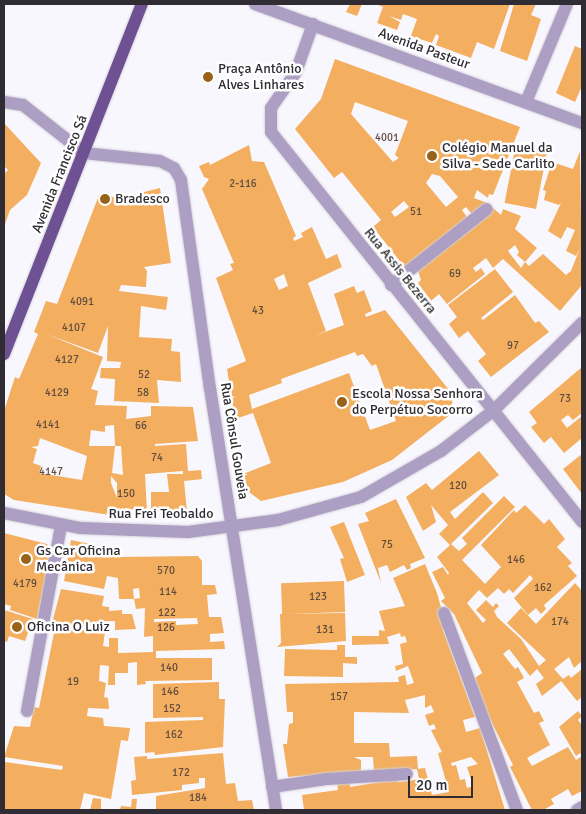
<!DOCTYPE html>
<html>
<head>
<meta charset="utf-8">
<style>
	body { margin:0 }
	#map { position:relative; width:586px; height:814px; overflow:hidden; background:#f9f7fe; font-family:Signika,sans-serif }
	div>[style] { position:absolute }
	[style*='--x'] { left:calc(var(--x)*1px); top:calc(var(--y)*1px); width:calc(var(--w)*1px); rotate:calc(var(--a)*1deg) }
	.building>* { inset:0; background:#f3ae5f; transform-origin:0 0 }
	.roads { filter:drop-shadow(0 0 1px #d5d3d9) drop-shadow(0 0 1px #d5d3d9) }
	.minor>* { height:12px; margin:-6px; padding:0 6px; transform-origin:6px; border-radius:6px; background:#ad9ec3 }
	.major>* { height:12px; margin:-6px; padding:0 6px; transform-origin:6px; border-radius:6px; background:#6e5193 }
	.dots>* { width:14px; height:14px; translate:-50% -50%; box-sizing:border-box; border:2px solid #fff; border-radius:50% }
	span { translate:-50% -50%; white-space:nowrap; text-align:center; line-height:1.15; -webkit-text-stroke:5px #fff; paint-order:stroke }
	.number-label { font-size:11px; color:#604d3e }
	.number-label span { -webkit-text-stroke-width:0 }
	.street-label { font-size:14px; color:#2f2d33 }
	.poi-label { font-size:14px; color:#2f2d33 }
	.left { translate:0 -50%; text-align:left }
	.frame { position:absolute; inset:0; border:5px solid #2f2d33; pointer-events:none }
	.scale { position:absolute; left:408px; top:776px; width:65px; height:22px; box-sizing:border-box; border:2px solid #2f2d33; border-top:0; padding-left:6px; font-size:15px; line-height:18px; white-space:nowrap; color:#2f2d33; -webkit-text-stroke:4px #fff; paint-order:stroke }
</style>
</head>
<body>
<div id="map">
	<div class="building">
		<i style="clip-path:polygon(350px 4px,362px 4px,357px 16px,346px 12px)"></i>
		<i style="clip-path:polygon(376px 4px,510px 4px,494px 49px,477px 42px,471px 58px,436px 45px,439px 36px,436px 34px,432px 43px,411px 36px,417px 19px,403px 14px,401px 20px,389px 16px,400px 22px,397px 30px,377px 23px,383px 7px)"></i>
		<i style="clip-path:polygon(514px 4px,536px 4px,531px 15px,541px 19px,527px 61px,500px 51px)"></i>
		<i style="clip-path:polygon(575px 46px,582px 49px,582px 86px,575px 102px,556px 93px)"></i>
		<i style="clip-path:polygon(evenodd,335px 59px,520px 127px,493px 195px,489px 194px,488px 198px,477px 190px,474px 198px,490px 204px,474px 217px,466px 207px,462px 210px,470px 221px,406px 269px,373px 227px,381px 220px,342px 172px,334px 178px,295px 129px,321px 99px,335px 59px,355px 102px,408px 121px,395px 155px,399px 158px,393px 162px,351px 114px,355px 102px,335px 59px,432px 174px,440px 176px,458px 197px,446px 207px,426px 183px,432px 174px,335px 59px,404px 201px,409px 207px,395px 217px,391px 212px,404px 201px)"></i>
		<i style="clip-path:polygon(4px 123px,41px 163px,27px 195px,10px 210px,4px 227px,4px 174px,8px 170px,4px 166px)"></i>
		<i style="left:516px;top:144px;width:32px;height:60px;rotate:11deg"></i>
		<i style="clip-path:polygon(evenodd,249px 145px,252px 161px,264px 162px,296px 236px,293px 238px,294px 241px,303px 237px,301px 233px,312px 227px,326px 259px,337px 254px,342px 267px,308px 283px,326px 331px,314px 336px,344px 325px,334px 294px,354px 286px,357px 293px,364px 290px,372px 311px,365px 314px,366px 317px,385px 310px,453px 395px,451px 414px,392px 460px,343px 482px,261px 501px,249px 492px,243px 474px,271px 463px,253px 413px,235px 419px,227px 369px,246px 361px,216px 278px,233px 270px,230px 264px,234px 263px,202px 189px,209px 179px,204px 177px,199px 166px,209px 162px,210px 165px,249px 145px,284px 274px,288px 286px,279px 290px,274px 279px,284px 274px,249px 145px,355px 352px,357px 356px,363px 354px,372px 366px,376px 364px,396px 421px,370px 430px,349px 373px,252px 409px,249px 395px,282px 383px,281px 379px,355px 352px)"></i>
		<i style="clip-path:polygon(580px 151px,582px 285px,560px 311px,503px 259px,493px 268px,486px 258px,473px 268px,476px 272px,481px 268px,485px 274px,447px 304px,439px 294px,431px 301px,418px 283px,421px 280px,417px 268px,492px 207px,501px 215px,503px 209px,521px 216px,515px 229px,537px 248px,525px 262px,517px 255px,519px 252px,515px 245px,508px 251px,521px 268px,525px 262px,529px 266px,543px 254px,566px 275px,571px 271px,580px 248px,576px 256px,566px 251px,575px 230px,567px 227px,561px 239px,548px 231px,561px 203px,559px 205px,544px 200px,546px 191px,543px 190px,552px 162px,573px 169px)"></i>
		<i style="clip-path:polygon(evenodd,160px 188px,171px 263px,144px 267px,147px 271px,146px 287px,121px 285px,119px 291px,168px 297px,166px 310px,141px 306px,139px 337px,172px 339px,171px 351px,180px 352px,181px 382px,157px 380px,159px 403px,114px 401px,115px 379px,100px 378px,101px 368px,120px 368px,121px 362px,107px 361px,108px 326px,98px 353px,46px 334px,103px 357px,91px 389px,98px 391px,95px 405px,127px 406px,126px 419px,151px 416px,151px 406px,193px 407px,198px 441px,155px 444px,155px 446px,186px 444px,188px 471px,201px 470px,202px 479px,184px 481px,187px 512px,151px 512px,151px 492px,169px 492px,167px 474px,183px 474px,183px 471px,145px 474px,147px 512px,125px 508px,125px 512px,110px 515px,14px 500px,4px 494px,4px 411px,15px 377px,19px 379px,38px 334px,34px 332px,46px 301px,57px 304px,99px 195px,104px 193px,117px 199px,160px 188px,114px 425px,115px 446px,121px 446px,123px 475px,112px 473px,115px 446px,89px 446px,91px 430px,105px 432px,105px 426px,114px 425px,160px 188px,40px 438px,87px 456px,82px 480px,39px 473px,41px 466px,33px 463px,37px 449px,31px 447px,38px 446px,40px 438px,160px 188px,111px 476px,117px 483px,117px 498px,111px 483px,111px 476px)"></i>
		<i style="clip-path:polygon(495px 269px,513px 292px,481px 318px,483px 320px,515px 295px,535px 323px,539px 321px,549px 332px,491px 377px,478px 361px,486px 354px,468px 331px,459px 338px,449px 324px,457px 317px,448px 305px)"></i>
		<i style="clip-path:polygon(582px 367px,582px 413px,573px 420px,568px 415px,561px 420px,567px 428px,582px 416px,582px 438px,564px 453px,551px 437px,544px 443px,531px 427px,537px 423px,529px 412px)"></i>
		<i style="clip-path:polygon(479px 451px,499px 475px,450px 512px,455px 519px,483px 492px,493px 503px,451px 544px,459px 551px,467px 544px,462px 538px,504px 496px,515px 507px,462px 560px,485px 584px,501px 567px,481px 545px,514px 510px,516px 513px,525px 505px,544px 524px,549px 519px,565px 539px,557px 547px,572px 563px,568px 566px,577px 576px,544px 605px,546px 609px,541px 614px,536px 608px,528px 615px,514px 598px,533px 579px,530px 575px,513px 593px,509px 589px,504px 594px,498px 588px,487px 598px,479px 590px,467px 603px,483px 623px,486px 620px,476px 610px,486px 600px,493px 607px,496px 603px,499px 606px,494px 611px,497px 617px,521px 639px,539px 666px,546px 660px,507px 623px,521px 608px,536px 624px,575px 583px,582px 591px,582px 661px,574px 668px,569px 657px,554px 669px,563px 679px,569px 675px,571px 678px,582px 669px,582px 697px,577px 701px,561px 681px,542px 696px,536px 684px,544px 678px,537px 669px,530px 676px,509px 649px,503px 654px,515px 669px,518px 667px,524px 678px,517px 682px,534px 713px,539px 711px,544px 721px,539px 723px,550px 745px,527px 758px,532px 766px,568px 747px,576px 760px,582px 756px,582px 791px,572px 796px,568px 789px,551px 799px,554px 804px,543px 810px,532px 810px,510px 767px,513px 765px,487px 713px,475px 678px,482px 673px,454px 614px,441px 601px,445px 598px,432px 572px,443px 567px,448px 575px,449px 573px,437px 557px,450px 545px,439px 534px,448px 525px,431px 505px,436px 522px,423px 531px,406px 497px,426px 483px,432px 490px)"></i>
		<i style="clip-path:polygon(582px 454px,582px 494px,563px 469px)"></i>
		<i style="clip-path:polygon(396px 499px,425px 558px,410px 564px,411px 568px,407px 570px,404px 565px,390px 572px,387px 565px,378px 568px,381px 583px,358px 524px,369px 521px,365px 513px)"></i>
		<i style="clip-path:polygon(344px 522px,365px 575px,347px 582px,340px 559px,344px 558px,330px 527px)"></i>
		<i style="clip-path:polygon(4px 533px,47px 544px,51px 552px,37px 619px,10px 610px,11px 606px,4px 604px)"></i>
		<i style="clip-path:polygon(evenodd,71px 540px,117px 550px,117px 557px,198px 556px,202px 561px,202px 585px,215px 585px,217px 594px,207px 595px,209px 617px,221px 617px,224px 633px,210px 634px,210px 642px,224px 641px,225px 649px,156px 651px,156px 658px,212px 658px,212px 680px,145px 681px,146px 684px,137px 685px,137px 662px,128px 663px,128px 673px,115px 673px,115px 685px,108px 685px,109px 666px,100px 665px,99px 681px,106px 683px,104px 697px,108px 698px,109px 709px,88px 708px,87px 716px,103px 718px,104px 726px,130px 728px,128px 741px,121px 740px,111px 799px,84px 793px,80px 810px,4px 810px,5px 762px,62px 770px,63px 766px,4px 757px,14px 726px,30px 727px,34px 707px,39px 708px,56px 623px,52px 623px,61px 589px,104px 596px,102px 606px,109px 607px,109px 611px,122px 610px,122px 614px,132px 614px,136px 629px,115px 630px,115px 621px,97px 622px,96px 628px,77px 625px,77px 627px,105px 632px,103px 646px,109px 647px,109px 638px,118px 638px,118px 653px,153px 652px,153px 636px,144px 637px,145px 608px,136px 609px,134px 599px,140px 598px,139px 588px,133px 589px,134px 599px,119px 599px,118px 578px,107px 576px,104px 589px,64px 581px,71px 540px,197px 618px,198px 624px,176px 625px,176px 621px,154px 622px,154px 619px,197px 618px)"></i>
		<i style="clip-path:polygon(evenodd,425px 564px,437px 593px,447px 629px,443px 630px,475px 717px,463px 720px,466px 732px,480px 728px,505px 810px,304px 810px,302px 795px,338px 790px,337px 781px,349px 780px,350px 787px,398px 779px,398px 782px,408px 781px,419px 779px,417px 769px,425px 768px,432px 795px,449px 792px,438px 753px,442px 752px,431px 730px,436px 729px,434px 724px,429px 726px,425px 715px,434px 712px,431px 705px,425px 708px,425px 695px,405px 700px,409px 713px,354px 712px,354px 743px,389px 743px,390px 757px,417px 756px,418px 769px,374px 772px,373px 757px,354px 757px,361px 760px,361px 772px,288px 777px,283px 744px,287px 744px,289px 724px,293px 723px,293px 712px,287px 712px,285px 684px,399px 682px,398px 677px,405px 675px,407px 685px,414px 683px,408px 666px,396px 671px,395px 666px,403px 664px,400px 644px,407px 642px,405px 636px,401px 637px,400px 633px,387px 637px,389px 644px,352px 645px,352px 636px,379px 636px,379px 630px,385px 631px,379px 611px,405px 606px,393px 578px,425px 564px,471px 757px,478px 764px,467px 767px,473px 786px,467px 788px,465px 779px,460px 780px,456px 765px,452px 766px,451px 763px,471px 757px)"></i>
		<i style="left:344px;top:581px;width:31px;height:63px;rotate:88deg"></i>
		<i style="clip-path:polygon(4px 610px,33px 619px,25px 641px,9px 636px,7px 642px,4px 641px)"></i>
		<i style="clip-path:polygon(345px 613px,346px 641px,277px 647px,281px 643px,280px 614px)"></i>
		<i style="clip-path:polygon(337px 645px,345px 645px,345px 657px,357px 657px,357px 664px,343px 663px,343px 677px,284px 676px,285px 649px,337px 650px)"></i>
		<i style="clip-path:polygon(219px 682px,219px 699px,225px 699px,223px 747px,155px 755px,154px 752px,145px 753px,145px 722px,203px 720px,203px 717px,153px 718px,153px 684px)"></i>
		<i style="clip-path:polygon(578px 711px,582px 716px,578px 720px,582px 725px,582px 756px,580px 753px,576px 756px,559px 727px)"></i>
		<i style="clip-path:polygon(223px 753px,226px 784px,235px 783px,238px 801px,252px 800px,254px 810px,156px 810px,156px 796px,205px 788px,205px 778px,199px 778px,199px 783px,182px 785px,182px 790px,132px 795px,131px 781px,136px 780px,134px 757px,147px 756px,147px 759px)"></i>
		<i style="clip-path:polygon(93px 798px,101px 799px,101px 810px,90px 810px)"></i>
		<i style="clip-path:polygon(132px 799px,137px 799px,136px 810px,120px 810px,121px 806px,131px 807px)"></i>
	</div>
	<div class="roads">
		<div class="minor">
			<i style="--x:255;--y:4;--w:348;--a:20"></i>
			<i style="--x:313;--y:24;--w:51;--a:109.5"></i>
			<i style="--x:296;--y:72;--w:44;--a:124.8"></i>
			<i style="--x:271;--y:108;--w:24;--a:90"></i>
			<i style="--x:271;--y:132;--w:499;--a:51.4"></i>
			<i style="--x:4;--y:102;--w:19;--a:9"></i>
			<i style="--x:23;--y:105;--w:78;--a:38.2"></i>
			<i style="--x:84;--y:153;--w:76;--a:6"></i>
			<i style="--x:160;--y:161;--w:16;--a:27"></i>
			<i style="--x:174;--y:168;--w:14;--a:60"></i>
			<i style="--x:181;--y:180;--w:210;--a:82.1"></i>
			<i style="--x:210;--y:388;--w:427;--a:81.1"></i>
			<i style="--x:526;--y:102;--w:106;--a:-67.3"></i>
			<i style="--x:391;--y:285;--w:122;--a:-38.4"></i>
			<i style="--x:4;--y:513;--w:77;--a:11.2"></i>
			<i style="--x:80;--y:528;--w:108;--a:2.1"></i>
			<i style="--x:188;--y:532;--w:91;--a:-7.6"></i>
			<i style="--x:278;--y:520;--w:86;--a:-15.5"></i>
			<i style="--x:361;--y:497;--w:92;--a:-29.9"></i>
			<i style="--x:441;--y:451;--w:67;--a:-37.7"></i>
			<i style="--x:494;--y:410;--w:124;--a:-44.7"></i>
			<i style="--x:444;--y:613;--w:210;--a:69.7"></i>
			<i style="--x:27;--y:711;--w:189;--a:-79.6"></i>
			<i style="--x:272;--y:787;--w:56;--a:-8.3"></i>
			<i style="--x:327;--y:779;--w:80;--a:-3.6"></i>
			<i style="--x:577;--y:810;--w:6;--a:-31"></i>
		</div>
		<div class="major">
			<i style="--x:4;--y:354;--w:376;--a:-68.5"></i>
		</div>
	</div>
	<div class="dots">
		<i style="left:208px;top:77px;background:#98621a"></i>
		<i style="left:432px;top:156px;background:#98621a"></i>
		<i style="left:105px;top:199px;background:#98621a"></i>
		<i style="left:342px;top:402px;background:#98621a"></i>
		<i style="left:26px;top:559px;background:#98621a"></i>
		<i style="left:17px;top:627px;background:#98621a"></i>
	</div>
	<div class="number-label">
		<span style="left:387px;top:138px">4001</span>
		<span style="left:243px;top:184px">2-116</span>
		<span style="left:416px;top:212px">51</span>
		<span style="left:455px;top:274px">69</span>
		<span style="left:82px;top:302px">4091</span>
		<span style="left:258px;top:311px">43</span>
		<span style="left:74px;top:328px">4107</span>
		<span style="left:513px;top:346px">97</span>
		<span style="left:67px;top:360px">4127</span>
		<span style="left:144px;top:375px">52</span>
		<span style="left:57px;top:393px">4129</span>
		<span style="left:143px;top:393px">58</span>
		<span style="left:565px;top:399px">73</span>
		<span style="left:48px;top:425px">4141</span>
		<span style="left:141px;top:426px">66</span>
		<span style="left:157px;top:458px">74</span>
		<span style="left:51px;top:472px">4147</span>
		<span style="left:458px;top:486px">120</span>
		<span style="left:126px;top:494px">150</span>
		<span style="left:387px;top:545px">75</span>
		<span style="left:516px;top:560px">146</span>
		<span style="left:166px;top:571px">570</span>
		<span style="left:25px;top:584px">4179</span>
		<span style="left:543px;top:588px">162</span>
		<span style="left:168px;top:592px">114</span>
		<span style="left:318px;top:597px">123</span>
		<span style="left:167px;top:613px">122</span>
		<span style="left:560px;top:622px">174</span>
		<span style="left:166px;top:628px">126</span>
		<span style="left:325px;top:630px">131</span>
		<span style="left:169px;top:668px">140</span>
		<span style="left:73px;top:682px">19</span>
		<span style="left:170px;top:692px">146</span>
		<span style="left:339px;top:697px">157</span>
		<span style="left:172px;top:709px">152</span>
		<span style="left:174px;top:735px">162</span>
		<span style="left:181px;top:773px">172</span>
		<span style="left:198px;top:798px">184</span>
	</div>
	<div class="street-label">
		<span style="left:424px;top:49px;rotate:20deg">Avenida Pasteur</span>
		<span style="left:60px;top:174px;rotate:-68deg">Avenida Francisco Sá</span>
		<span style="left:400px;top:271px;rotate:51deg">Rua Assis Bezerra</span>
		<span style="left:234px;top:441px;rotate:81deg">Rua Cônsul Gouveia</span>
		<span style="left:161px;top:514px">Rua Frei Teobaldo</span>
	</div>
	<div class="poi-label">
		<span class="left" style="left:218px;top:77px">Praça Antônio<br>Alves Linhares</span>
		<span class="left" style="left:442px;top:156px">Colégio Manuel da<br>Silva - Sede Carlito</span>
		<span class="left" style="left:115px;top:199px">Bradesco</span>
		<span class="left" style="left:352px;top:402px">Escola Nossa Senhora<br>do Perpétuo Socorro</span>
		<span class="left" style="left:36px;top:559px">Gs Car Oficina<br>Mecânica</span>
		<span class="left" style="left:27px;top:627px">Oficina O Luiz</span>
	</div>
	<div class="frame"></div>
	<div class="scale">20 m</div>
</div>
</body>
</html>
